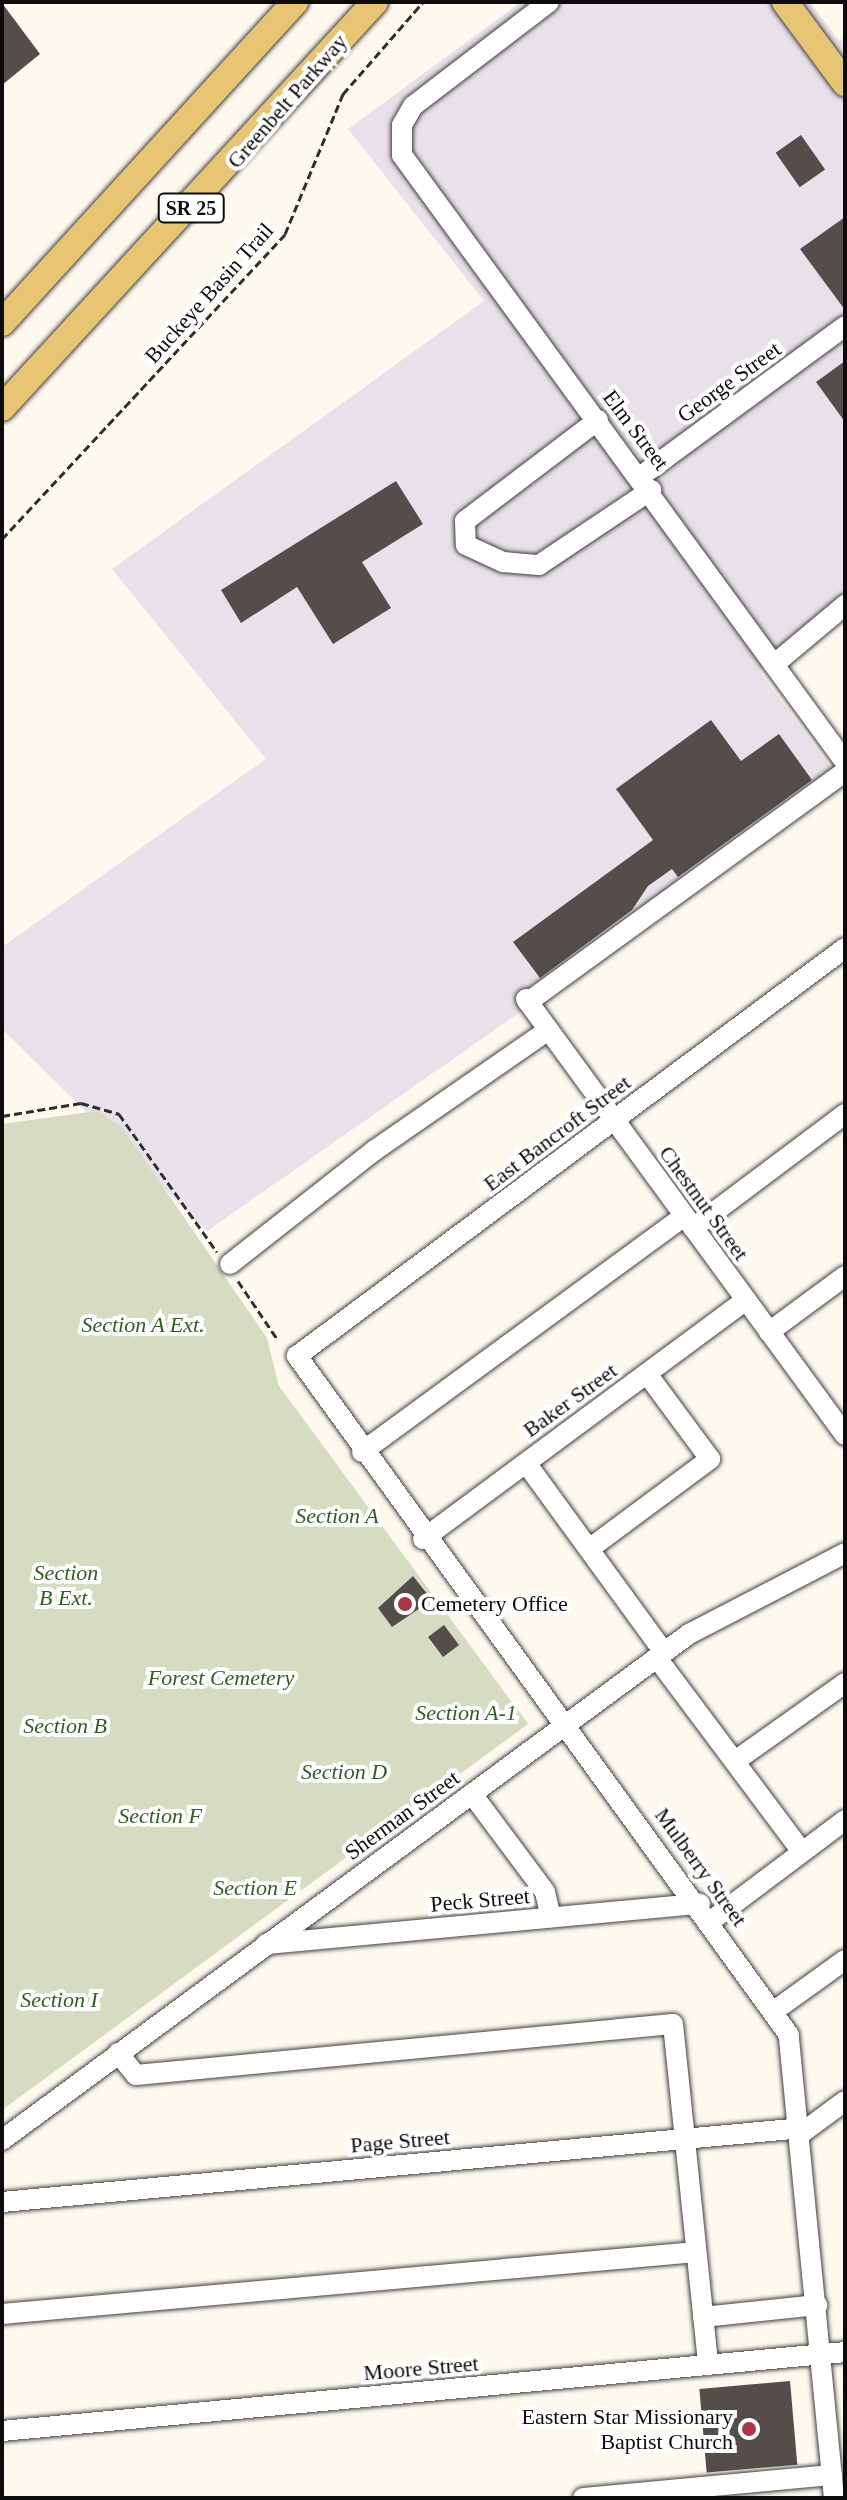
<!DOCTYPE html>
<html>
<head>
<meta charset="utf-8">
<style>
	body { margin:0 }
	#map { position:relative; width:847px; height:2500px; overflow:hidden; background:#fdf9ee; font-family:"Times New Roman",serif }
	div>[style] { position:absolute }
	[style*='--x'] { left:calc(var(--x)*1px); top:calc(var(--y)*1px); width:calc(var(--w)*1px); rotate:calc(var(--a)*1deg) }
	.industrial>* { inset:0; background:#e9e1ea }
	.cemetery>* { inset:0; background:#d5dcc1 }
	.building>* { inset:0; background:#544d4a; transform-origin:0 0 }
	.path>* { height:3px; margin-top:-1.5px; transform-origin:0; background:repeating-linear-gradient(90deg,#2e2e2e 0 8px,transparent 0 12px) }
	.roads { filter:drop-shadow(0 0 2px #3f3f3f) drop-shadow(0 0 2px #3f3f3f) }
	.minor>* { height:20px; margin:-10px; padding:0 10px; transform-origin:10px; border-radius:10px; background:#fff }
	.major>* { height:26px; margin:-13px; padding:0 13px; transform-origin:13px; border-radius:13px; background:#e8c573 }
	.dots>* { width:22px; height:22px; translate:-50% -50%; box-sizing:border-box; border:4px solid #fff; border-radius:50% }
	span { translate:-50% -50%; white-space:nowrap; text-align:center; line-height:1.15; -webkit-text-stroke:8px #fff; paint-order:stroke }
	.shield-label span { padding:2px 6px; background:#fff; border:2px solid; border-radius:6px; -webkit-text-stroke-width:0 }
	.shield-label { font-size:20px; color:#0c0c0c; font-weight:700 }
	.street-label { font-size:22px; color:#0c0c0c }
	.park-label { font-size:22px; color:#335c25; font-style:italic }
	.poi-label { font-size:22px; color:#0c0c0c }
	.left { translate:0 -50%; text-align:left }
	.right { translate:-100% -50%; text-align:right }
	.frame { position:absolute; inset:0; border:4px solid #0c0c0c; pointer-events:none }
</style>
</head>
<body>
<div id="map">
	<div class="industrial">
		<i style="clip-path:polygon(521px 2px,810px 2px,839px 41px,845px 37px,845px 609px,759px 671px,844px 786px,207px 1231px,2px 1029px,2px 947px,266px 759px,112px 569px,484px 301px,348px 129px)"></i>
	</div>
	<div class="cemetery">
		<i style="clip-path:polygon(97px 1111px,121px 1126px,267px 1338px,279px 1386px,528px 1724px,2px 2110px,2px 1124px)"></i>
	</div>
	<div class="building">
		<i style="clip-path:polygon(2px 3px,40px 54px,2px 85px)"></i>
		<i style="left:801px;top:135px;width:42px;height:31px;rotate:55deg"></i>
		<i style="clip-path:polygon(845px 217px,845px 310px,800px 249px)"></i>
		<i style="clip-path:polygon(845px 361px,845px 422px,816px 382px)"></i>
		<i style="clip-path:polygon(396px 481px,423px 524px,362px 562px,391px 608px,333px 644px,297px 587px,241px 623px,221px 590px)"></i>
		<i style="clip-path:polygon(711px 720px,741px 761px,779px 734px,812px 780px,678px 877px,672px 869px,648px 886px,632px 910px,540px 978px,513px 942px,653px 840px,616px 789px)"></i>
		<i style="clip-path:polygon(413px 1576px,432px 1600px,392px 1627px,378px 1608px)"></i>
		<i style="left:444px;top:1625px;width:25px;height:20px;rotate:53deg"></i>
		<i style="left:790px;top:2381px;width:84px;height:91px;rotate:85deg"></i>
	</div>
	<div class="path">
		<i style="--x:2;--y:539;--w:416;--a:-47.1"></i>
		<i style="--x:285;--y:234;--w:152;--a:-67.5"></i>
		<i style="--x:343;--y:94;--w:122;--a:-49"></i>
		<i style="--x:2;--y:1116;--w:80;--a:-9.3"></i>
		<i style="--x:81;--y:1103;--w:40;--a:16"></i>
		<i style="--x:119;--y:1114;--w:169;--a:54.6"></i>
		<i style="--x:238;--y:1281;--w:71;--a:55.9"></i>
	</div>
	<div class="roads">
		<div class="minor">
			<i style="--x:549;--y:2;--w:171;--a:142.6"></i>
			<i style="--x:413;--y:106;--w:22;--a:120"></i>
			<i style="--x:402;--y:125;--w:30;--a:90"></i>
			<i style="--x:402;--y:155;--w:751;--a:53.88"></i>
			<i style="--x:598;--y:420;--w:167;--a:142.8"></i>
			<i style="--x:465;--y:521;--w:24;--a:88"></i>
			<i style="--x:466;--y:545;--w:41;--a:24.7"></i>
			<i style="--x:503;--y:562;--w:36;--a:5"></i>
			<i style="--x:539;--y:565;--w:135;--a:-33.8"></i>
			<i style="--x:641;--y:476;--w:253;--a:-36.3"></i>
			<i style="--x:777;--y:662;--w:89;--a:-40"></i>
			<i style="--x:526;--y:999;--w:540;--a:53.81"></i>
			<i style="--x:528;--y:1002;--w:392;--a:-36"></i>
			<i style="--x:693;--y:1228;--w:190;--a:-36.9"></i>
			<i style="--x:230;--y:1264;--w:184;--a:-38.2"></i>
			<i style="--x:375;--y:1150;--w:211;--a:-34.7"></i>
			<i style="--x:769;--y:1332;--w:94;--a:-36.4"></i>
			<i style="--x:362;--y:1452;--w:399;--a:-36.2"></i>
			<i style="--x:526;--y:1463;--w:234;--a:53.9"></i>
			<i style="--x:423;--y:1539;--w:402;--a:-36.5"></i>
			<i style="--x:589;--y:1549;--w:151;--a:-36.6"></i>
			<i style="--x:710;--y:1459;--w:106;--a:-126.5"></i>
			<i style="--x:657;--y:1658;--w:242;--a:53.2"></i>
			<i style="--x:738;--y:1759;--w:131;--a:-35.4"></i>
			<i style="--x:472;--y:1794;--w:122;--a:53.3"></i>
			<i style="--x:545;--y:1892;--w:26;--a:77"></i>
			<i style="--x:712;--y:1920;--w:166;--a:-36.9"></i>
			<i style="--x:266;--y:1944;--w:436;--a:-5.3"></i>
			<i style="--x:774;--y:2011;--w:87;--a:-35.7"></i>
			<i style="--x:118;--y:2053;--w:28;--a:51"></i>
			<i style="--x:136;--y:2075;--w:539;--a:-5.43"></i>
			<i style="--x:673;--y:2024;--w:343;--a:84.1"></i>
			<i style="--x:803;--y:2132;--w:52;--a:-36.4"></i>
			<i style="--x:2;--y:2140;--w:853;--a:-36.37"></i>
			<i style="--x:689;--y:1634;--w:176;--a:-27.4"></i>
			<i style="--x:2;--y:2202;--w:804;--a:-5.28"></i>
			<i style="--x:2;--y:2314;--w:697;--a:-5.11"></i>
			<i style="--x:703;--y:2317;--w:115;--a:-6"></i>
			<i style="--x:2;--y:2431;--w:847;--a:-5.35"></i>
			<i style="--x:583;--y:2498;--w:250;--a:-5.3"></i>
			<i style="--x:834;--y:2498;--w:465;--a:-95.6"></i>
			<i style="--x:789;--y:2035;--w:839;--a:-125.93"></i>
			<i style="--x:297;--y:1356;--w:683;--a:-36.67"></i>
		</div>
		<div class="major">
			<i style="--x:785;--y:2;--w:101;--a:53.5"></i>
			<i style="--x:2;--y:323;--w:435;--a:-47.6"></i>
			<i style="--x:2;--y:408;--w:551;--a:-47.43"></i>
		</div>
	</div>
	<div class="dots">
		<i style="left:405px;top:1604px;background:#ab3541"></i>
		<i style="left:749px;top:2429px;background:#ab3541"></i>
	</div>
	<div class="shield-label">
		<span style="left:191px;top:208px">SR 25</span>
	</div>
	<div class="street-label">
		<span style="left:287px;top:101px;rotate:-49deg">Greenbelt Parkway</span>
		<span style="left:209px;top:293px;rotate:-48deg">Buckeye Basin Trail</span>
		<span style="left:729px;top:382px;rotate:-36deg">George Street</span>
		<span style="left:636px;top:430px;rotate:53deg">Elm Street</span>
		<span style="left:557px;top:1133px;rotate:-37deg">East Bancroft Street</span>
		<span style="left:704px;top:1203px;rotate:54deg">Chestnut Street</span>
		<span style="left:570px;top:1400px;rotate:-36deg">Baker Street</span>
		<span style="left:402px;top:1815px;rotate:-36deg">Sherman Street</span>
		<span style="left:701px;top:1867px;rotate:54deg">Mulberry Street</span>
		<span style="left:480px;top:1900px;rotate:-5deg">Peck Street</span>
		<span style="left:400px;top:2141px;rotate:-5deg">Page Street</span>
		<span style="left:421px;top:2368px;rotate:-5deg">Moore Street</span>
	</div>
	<div class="park-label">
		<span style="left:143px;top:1325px">Section A Ext.</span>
		<span style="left:337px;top:1516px">Section A</span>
		<span style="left:66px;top:1585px">Section<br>B Ext.</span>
		<span style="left:221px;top:1678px">Forest Cemetery</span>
		<span style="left:466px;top:1713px">Section A-1</span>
		<span style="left:65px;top:1726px">Section B</span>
		<span style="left:344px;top:1772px">Section D</span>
		<span style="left:160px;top:1816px">Section F</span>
		<span style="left:255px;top:1888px">Section E</span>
		<span style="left:59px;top:2000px">Section I</span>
	</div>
	<div class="poi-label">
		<span class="left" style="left:421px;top:1604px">Cemetery Office</span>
		<span class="right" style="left:733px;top:2429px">Eastern Star Missionary<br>Baptist Church</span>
	</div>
	<div class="frame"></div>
</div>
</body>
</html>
